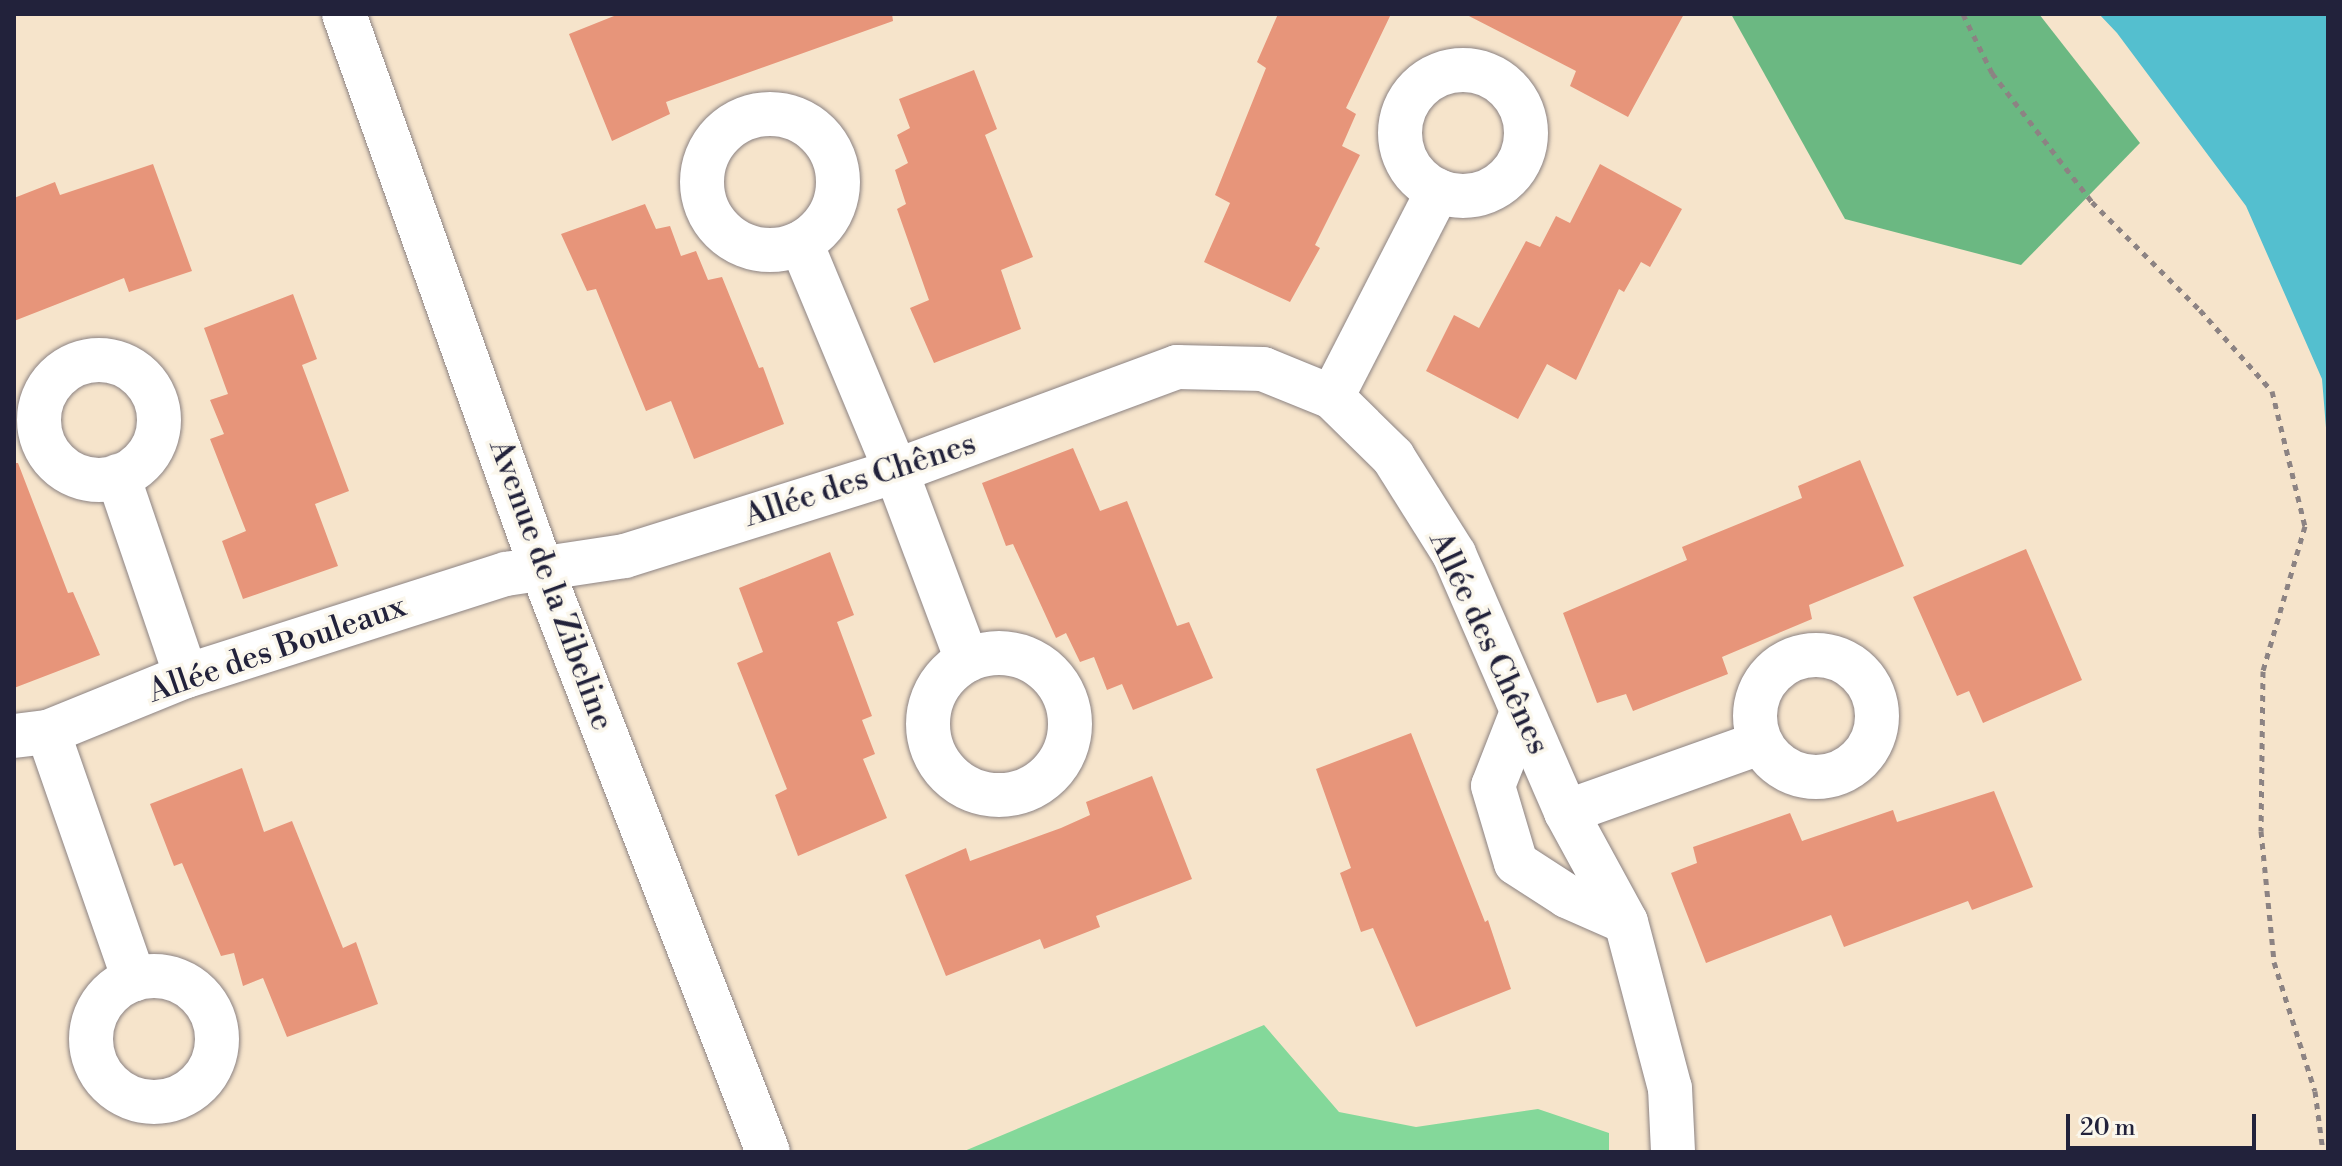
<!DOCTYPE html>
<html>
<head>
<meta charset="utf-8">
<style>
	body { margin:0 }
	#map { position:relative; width:2342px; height:1166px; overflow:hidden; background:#f6e4cb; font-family:"Libre Bodoni",serif }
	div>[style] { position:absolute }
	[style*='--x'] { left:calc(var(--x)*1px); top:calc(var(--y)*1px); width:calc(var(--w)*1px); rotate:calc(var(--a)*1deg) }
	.green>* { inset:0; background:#84d89a }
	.forest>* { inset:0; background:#6bb882 }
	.water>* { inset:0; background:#54bfcf }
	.building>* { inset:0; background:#e7957a }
	.path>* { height:5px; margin-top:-2.5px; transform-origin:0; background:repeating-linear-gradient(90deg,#8c8383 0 6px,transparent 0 12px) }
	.roads { filter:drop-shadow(0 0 2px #8c8383) drop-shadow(0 0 2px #8c8383) }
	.minor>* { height:44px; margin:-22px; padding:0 22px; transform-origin:22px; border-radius:22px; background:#fff }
	.minor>.ring { margin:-22px; padding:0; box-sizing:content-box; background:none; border:44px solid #fff; border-radius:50% }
	span { translate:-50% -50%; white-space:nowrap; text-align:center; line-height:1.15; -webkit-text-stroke:7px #fbf7ec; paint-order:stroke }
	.street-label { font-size:32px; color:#22223b }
	.frame { position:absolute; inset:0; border:16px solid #22223b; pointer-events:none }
	.scale { position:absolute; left:2066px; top:1114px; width:190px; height:36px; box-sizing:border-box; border:4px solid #22223b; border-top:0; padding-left:10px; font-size:24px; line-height:28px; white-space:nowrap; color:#22223b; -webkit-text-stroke:6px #fbf7ec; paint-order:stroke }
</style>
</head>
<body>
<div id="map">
	<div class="green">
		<i style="clip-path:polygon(1264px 1025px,1339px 1112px,1416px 1127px,1538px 1109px,1609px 1133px,1609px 1152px,962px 1152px)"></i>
	</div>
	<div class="forest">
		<i style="clip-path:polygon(1731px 14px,2039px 14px,2140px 143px,2021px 265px,1845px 219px)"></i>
	</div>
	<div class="water">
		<i style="clip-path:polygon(2099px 14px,2328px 14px,2328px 452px,2322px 379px,2246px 206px,2117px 33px)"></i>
	</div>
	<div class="building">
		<i style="clip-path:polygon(619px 14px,892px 14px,893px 21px,666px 102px,670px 114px,612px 141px,569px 34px)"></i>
		<i style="clip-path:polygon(1278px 14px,1391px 14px,1346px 108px,1356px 114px,1342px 146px,1360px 155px,1315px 245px,1320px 248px,1290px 302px,1204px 262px,1230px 203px,1215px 195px,1266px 68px,1257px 62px)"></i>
		<i style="clip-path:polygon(1465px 14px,1684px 14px,1628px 117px,1570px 86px,1576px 71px)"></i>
		<i style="clip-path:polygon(974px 70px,997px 129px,985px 135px,1033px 257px,1001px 270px,1021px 329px,934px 363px,910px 308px,929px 300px,897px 209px,906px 204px,895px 170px,908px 163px,897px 135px,910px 128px,899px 99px)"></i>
		<i style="clip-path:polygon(153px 164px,192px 271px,129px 292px,124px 278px,14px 321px,14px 198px,55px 182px,60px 195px)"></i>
		<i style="clip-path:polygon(1600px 164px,1682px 209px,1650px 267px,1641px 262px,1624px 292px,1619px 289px,1576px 380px,1547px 364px,1518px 419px,1426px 371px,1454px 315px,1479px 328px,1526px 241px,1540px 247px,1556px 216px,1570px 223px)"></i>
		<i style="clip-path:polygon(645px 204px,656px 229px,670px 226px,681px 256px,696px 251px,708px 280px,722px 277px,759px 368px,763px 367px,784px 424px,694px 459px,671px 401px,646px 411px,596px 289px,587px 291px,561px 234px)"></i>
		<i style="clip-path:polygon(293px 294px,317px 359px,302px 365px,349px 491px,315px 504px,338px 566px,243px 599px,222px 541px,246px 531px,210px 439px,224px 434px,210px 400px,228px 394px,204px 328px)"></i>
		<i style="clip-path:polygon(1073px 448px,1100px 511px,1127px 501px,1177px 626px,1189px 622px,1213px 678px,1133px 710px,1122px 684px,1107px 690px,1094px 657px,1080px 662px,1066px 633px,1056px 638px,1013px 544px,1006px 546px,982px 483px)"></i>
		<i style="clip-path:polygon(1860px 460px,1904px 566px,1809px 605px,1812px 619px,1722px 657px,1728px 674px,1633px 711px,1626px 694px,1597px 703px,1563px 613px,1687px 560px,1682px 547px,1802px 498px,1798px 486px)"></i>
		<i style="clip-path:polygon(14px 463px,18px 463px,68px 593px,73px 592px,100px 655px,14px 688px)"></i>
		<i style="clip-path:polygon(2026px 549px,2082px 680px,1983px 723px,1969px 691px,1957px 696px,1913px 597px)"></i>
		<i style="clip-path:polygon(830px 552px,854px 615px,837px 622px,872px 716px,862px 720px,875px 754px,863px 759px,887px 818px,798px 856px,775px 795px,787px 789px,737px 663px,763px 652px,739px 588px)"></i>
		<i style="clip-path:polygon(1411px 733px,1485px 922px,1488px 920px,1511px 989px,1416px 1027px,1373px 928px,1361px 932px,1340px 873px,1351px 868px,1316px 769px)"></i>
		<i style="clip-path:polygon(242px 768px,264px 832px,292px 821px,343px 948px,356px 942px,378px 1004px,287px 1037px,263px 978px,243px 986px,234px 953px,221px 956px,182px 863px,174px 866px,150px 804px)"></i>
		<i style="clip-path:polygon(1152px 776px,1192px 879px,1096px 916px,1100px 927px,1044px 949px,1040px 939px,946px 976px,905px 875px,966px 848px,970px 861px,1061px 828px,1090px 815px,1086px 802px)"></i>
		<i style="clip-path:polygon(1994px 791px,2033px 887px,1972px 910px,1968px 901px,1844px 947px,1831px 915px,1706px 963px,1671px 873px,1697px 863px,1693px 847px,1790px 813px,1802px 841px,1893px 810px,1897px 822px)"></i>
	</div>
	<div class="path">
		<i style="--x:1963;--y:14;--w:66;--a:63.8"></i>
		<i style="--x:1992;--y:73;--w:163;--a:52.2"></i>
		<i style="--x:2092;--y:202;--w:153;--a:45"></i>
		<i style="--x:2200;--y:310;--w:108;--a:48.4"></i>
		<i style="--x:2272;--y:391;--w:139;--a:76.3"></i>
		<i style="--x:2305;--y:526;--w:151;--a:106.2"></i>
		<i style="--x:2263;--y:671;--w:160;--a:90.7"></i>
		<i style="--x:2261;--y:831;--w:132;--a:84.3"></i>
		<i style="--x:2274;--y:962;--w:135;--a:72.4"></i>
		<i style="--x:2315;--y:1091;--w:62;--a:82.5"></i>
	</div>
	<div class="roads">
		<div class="minor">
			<i style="--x:344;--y:14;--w:590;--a:70.4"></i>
			<i style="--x:542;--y:570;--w:624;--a:68.78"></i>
			<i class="ring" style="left:1400px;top:70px;width:82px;height:82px"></i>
			<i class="ring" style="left:702px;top:114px;width:92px;height:92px"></i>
			<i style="--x:801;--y:243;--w:247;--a:67.4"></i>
			<i style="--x:896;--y:471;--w:202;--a:69.4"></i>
			<i class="ring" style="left:39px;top:360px;width:76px;height:76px"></i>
			<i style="--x:1332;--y:397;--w:232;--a:-62.8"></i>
			<i style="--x:118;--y:476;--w:211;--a:71.2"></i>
			<i class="ring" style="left:928px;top:653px;width:98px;height:98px"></i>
			<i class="ring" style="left:1755px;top:655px;width:78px;height:78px"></i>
			<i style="--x:1522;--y:712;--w:79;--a:111.4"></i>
			<i style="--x:1493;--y:786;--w:80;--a:73.4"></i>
			<i style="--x:1516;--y:863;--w:61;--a:32.9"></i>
			<i style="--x:1567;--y:896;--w:64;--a:23.8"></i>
			<i style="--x:48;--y:732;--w:262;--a:70.8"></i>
			<i style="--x:14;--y:736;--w:34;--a:-7"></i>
			<i style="--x:48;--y:732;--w:149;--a:-22.1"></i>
			<i style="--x:186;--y:676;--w:336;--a:-17.7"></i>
			<i style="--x:506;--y:574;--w:120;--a:-8.6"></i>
			<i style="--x:625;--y:556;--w:284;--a:-17.4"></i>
			<i style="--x:896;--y:471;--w:300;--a:-20.3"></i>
			<i style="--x:1177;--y:367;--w:86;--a:1.3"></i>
			<i style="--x:1263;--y:369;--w:74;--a:22.1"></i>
			<i style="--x:1332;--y:397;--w:86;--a:44.5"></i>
			<i style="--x:1393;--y:457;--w:115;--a:57.8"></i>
			<i style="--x:1454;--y:554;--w:281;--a:66.5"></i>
			<i style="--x:1566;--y:812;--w:125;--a:61.4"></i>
			<i style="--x:1626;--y:922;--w:172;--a:75.2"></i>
			<i style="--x:1670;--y:1088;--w:64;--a:87.3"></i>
			<i style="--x:1566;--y:812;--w:206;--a:-19.6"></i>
			<i class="ring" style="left:91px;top:976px;width:82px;height:82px"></i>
		</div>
	</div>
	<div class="street-label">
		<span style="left:860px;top:480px;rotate:-18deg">Allée des Chênes</span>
		<span style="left:551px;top:585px;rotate:70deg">Avenue de la Zibeline</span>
		<span style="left:1489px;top:643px;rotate:65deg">Allée des Chênes</span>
		<span style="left:277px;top:649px;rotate:-19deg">Allée des Bouleaux</span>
	</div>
	<div class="frame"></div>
	<div class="scale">20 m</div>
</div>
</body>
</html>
